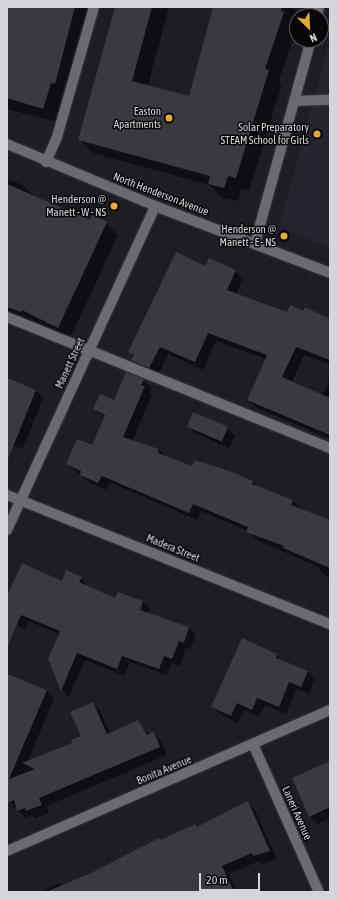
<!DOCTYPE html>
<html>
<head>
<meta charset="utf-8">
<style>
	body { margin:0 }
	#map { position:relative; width:337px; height:899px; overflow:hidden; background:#1f1c23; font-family:"Asap Condensed",sans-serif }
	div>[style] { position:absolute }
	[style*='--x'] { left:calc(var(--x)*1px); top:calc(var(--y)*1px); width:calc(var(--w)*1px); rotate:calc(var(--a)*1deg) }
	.built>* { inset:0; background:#27232f }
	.shadow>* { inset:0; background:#0007 }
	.building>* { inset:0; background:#3b3940; transform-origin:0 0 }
	.roads { filter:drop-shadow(0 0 1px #3a383d) drop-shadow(0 0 1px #3a383d) }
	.minor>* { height:10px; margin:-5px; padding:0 5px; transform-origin:5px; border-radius:5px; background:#6c6971 }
	.dots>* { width:11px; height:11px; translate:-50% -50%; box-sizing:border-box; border:2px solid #08070a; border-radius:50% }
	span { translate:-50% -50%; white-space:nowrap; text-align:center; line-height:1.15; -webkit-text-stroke:3px #08070a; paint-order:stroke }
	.poi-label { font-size:11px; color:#d6d4d9 }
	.right { translate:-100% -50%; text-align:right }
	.street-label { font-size:11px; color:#d6d4d9 }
	.frame { position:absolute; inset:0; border:8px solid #d6d4d9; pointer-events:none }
	.north { position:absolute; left:289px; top:8px; width:40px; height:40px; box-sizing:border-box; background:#08070a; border:1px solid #5a595d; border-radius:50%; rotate:156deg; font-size:11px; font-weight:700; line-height:16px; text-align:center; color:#d6d4d9 }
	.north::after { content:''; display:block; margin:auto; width:14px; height:18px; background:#e5ad35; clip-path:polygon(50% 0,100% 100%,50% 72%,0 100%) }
	.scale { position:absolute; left:199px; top:873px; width:61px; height:18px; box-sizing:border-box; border:2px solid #d6d4d9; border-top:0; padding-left:5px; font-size:12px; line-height:14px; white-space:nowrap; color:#d6d4d9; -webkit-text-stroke:3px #08070a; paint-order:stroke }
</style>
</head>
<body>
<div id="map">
	<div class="built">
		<i style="clip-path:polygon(330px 40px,330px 248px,279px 227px)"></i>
	</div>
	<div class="shadow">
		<i style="clip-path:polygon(7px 7px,94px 7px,57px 122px,7px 109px)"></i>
		<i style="clip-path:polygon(116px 7px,169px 7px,148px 86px,189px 97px,214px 7px,292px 7px,298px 13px,295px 24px,297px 28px,279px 81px,282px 84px,249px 191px,241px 189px,238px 201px,222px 198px,210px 185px,93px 153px,79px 139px)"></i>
		<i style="clip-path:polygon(7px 179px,23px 185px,35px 197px,90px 222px,106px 223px,118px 235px,70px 339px,33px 321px,32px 323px,7px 313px)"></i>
		<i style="clip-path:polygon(206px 267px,235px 271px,243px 279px,236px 295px,287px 313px,330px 323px,330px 364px,304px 355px,292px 382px,322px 396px,330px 378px,330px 439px,257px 408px,248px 400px,266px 359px,216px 341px,203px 370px,168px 354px,158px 375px,141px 368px,133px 360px,134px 357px,129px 351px)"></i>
		<i style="clip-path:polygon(143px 380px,151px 388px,149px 392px,152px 395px,132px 441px,159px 449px,166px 457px,193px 467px,253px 482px,259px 488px,293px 500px,300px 509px,330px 521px,330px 579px,319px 570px,320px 568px,255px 539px,248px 531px,201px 511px,197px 520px,109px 482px,106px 490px,89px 482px,67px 464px,92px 447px,105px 418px,94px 409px,114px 401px)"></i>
		<i style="clip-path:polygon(7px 381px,36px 391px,43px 398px,23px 449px,12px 445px,7px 448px)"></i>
		<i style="clip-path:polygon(188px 426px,227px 428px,235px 436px,229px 448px,195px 433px)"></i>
		<i style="clip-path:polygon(81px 578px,88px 587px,116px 599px,143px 602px,150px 609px,148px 613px,189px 628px,196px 635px,191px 649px,186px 648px,180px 666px,171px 663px,167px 675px,130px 662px,124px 676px,85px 660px,69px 697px,62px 690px,49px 659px,59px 634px,29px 621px,25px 629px,11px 623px,7px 619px,7px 599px)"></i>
		<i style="clip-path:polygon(277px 655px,283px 662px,307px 671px,315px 679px,309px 694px,296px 689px,286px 714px,265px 705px,259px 717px,244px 710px,238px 723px,220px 714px,212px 706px)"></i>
		<i style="clip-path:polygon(7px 675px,47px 691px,54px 699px,27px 763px,73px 743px,82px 737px,93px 703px,100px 711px,110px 733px,138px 721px,149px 735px,154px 733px,161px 741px,167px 755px,46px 806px,49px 813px,35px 818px,32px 815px,26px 818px,7px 799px)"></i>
		<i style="clip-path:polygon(330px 762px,330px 818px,318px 824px,310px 816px)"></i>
		<i style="clip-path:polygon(247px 802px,255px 810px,277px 859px,262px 864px,259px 861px,229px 874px,237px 892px,45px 892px,44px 890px,60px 883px,62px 886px,92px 874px,196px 825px,199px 828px)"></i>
	</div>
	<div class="building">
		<i style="clip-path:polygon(7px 7px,75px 7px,55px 84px,51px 83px,43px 109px,7px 98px)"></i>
		<i style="clip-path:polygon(115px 7px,152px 7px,132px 81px,189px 96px,213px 7px,282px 7px,281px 11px,284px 12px,265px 69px,269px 70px,236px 178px,228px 176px,224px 188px,208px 184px,210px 176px,78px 140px)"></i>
		<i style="clip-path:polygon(7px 184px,90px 220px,92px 215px,107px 222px,58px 328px,22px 310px,21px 312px,7px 307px)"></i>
		<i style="clip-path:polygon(176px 252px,205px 266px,209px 258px,236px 270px,227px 290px,287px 312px,290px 305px,303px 311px,305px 307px,330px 319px,330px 360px,296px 347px,282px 377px,330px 398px,330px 435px,247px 400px,267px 355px,208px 333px,195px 362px,160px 347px,149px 368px,131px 360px,134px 355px,128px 352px)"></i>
		<i style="clip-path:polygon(126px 372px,144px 379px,141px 385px,145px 386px,123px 437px,159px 449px,158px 453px,192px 466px,195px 460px,232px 472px,253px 481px,252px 484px,293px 500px,291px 505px,330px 520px,330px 568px,283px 548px,284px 546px,246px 532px,248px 527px,193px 504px,189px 513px,102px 476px,98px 483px,80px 475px,81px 471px,66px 464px,77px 439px,92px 445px,105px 415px,93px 409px,100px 394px,114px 400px)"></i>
		<i style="clip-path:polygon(7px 378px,36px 390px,8px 459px,7px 459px)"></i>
		<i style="left:193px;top:412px;width:38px;height:16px;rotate:23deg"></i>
		<i style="clip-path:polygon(22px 563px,62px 581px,66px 570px,82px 577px,79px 582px,115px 598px,118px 592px,143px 601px,140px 610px,189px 627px,184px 643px,179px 641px,172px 659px,164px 656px,159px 669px,122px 656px,117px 669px,77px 653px,61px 691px,48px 659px,60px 631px,21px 615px,7px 647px,7px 596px)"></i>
		<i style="clip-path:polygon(242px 638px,277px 654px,276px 658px,308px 671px,301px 687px,289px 682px,279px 707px,257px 698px,252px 710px,237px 703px,231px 716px,211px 707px)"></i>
		<i style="clip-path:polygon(7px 674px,47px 690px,9px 779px,35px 769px,22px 763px,72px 743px,71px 740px,81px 736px,70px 712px,93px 702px,107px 734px,138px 720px,147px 735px,154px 732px,160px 747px,39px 798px,42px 805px,26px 811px,25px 808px,17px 811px,14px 800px,7px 803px)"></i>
		<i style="clip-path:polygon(330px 761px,330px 807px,309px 817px,292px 778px)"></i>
		<i style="clip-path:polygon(248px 801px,270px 851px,253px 856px,252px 853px,222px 866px,234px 892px,46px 892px,91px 873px,159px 838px,160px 840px,196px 824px,197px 827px)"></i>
	</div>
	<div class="roads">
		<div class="minor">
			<i style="--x:317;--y:16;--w:9;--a:-77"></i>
			<i style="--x:294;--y:101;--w:36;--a:-2"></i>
			<i style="--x:7;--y:144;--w:160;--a:22.7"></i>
			<i style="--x:155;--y:206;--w:187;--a:20.9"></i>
			<i style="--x:46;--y:162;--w:27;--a:-66"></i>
			<i style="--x:57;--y:137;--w:135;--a:-74.1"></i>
			<i style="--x:255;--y:243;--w:211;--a:-74.6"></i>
			<i style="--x:7;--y:317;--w:349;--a:22.1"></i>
			<i style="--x:7;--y:495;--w:348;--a:21.8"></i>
			<i style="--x:7;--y:530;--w:356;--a:-65.4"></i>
			<i style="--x:253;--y:744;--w:162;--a:66"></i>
			<i style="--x:7;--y:851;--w:352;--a:-23.6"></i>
		</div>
	</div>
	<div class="dots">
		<i style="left:169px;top:118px;background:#e5ad35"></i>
		<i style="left:317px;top:134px;background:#e5ad35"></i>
		<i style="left:114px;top:206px;background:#e5ad35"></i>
		<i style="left:284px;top:236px;background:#e5ad35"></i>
	</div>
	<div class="poi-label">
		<span class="right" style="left:161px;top:118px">Easton<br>Apartments</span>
		<span class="right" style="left:309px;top:134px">Solar Preparatory<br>STEAM School for Girls</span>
		<span class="right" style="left:106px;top:206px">Henderson @<br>Manett - W - NS</span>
		<span class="right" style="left:276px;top:236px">Henderson @<br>Manett - E - NS</span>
	</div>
	<div class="street-label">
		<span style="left:161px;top:194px;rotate:21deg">North Henderson Avenue</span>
		<span style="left:70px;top:363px;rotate:-65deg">Manett Street</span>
		<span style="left:173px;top:548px;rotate:22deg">Madera Street</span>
		<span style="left:164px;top:770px;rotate:-23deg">Bonita Avenue</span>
		<span style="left:297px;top:813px;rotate:66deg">Laneri Avenue</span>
	</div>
	<div class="frame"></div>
	<div class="north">N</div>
	<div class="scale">20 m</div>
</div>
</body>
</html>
